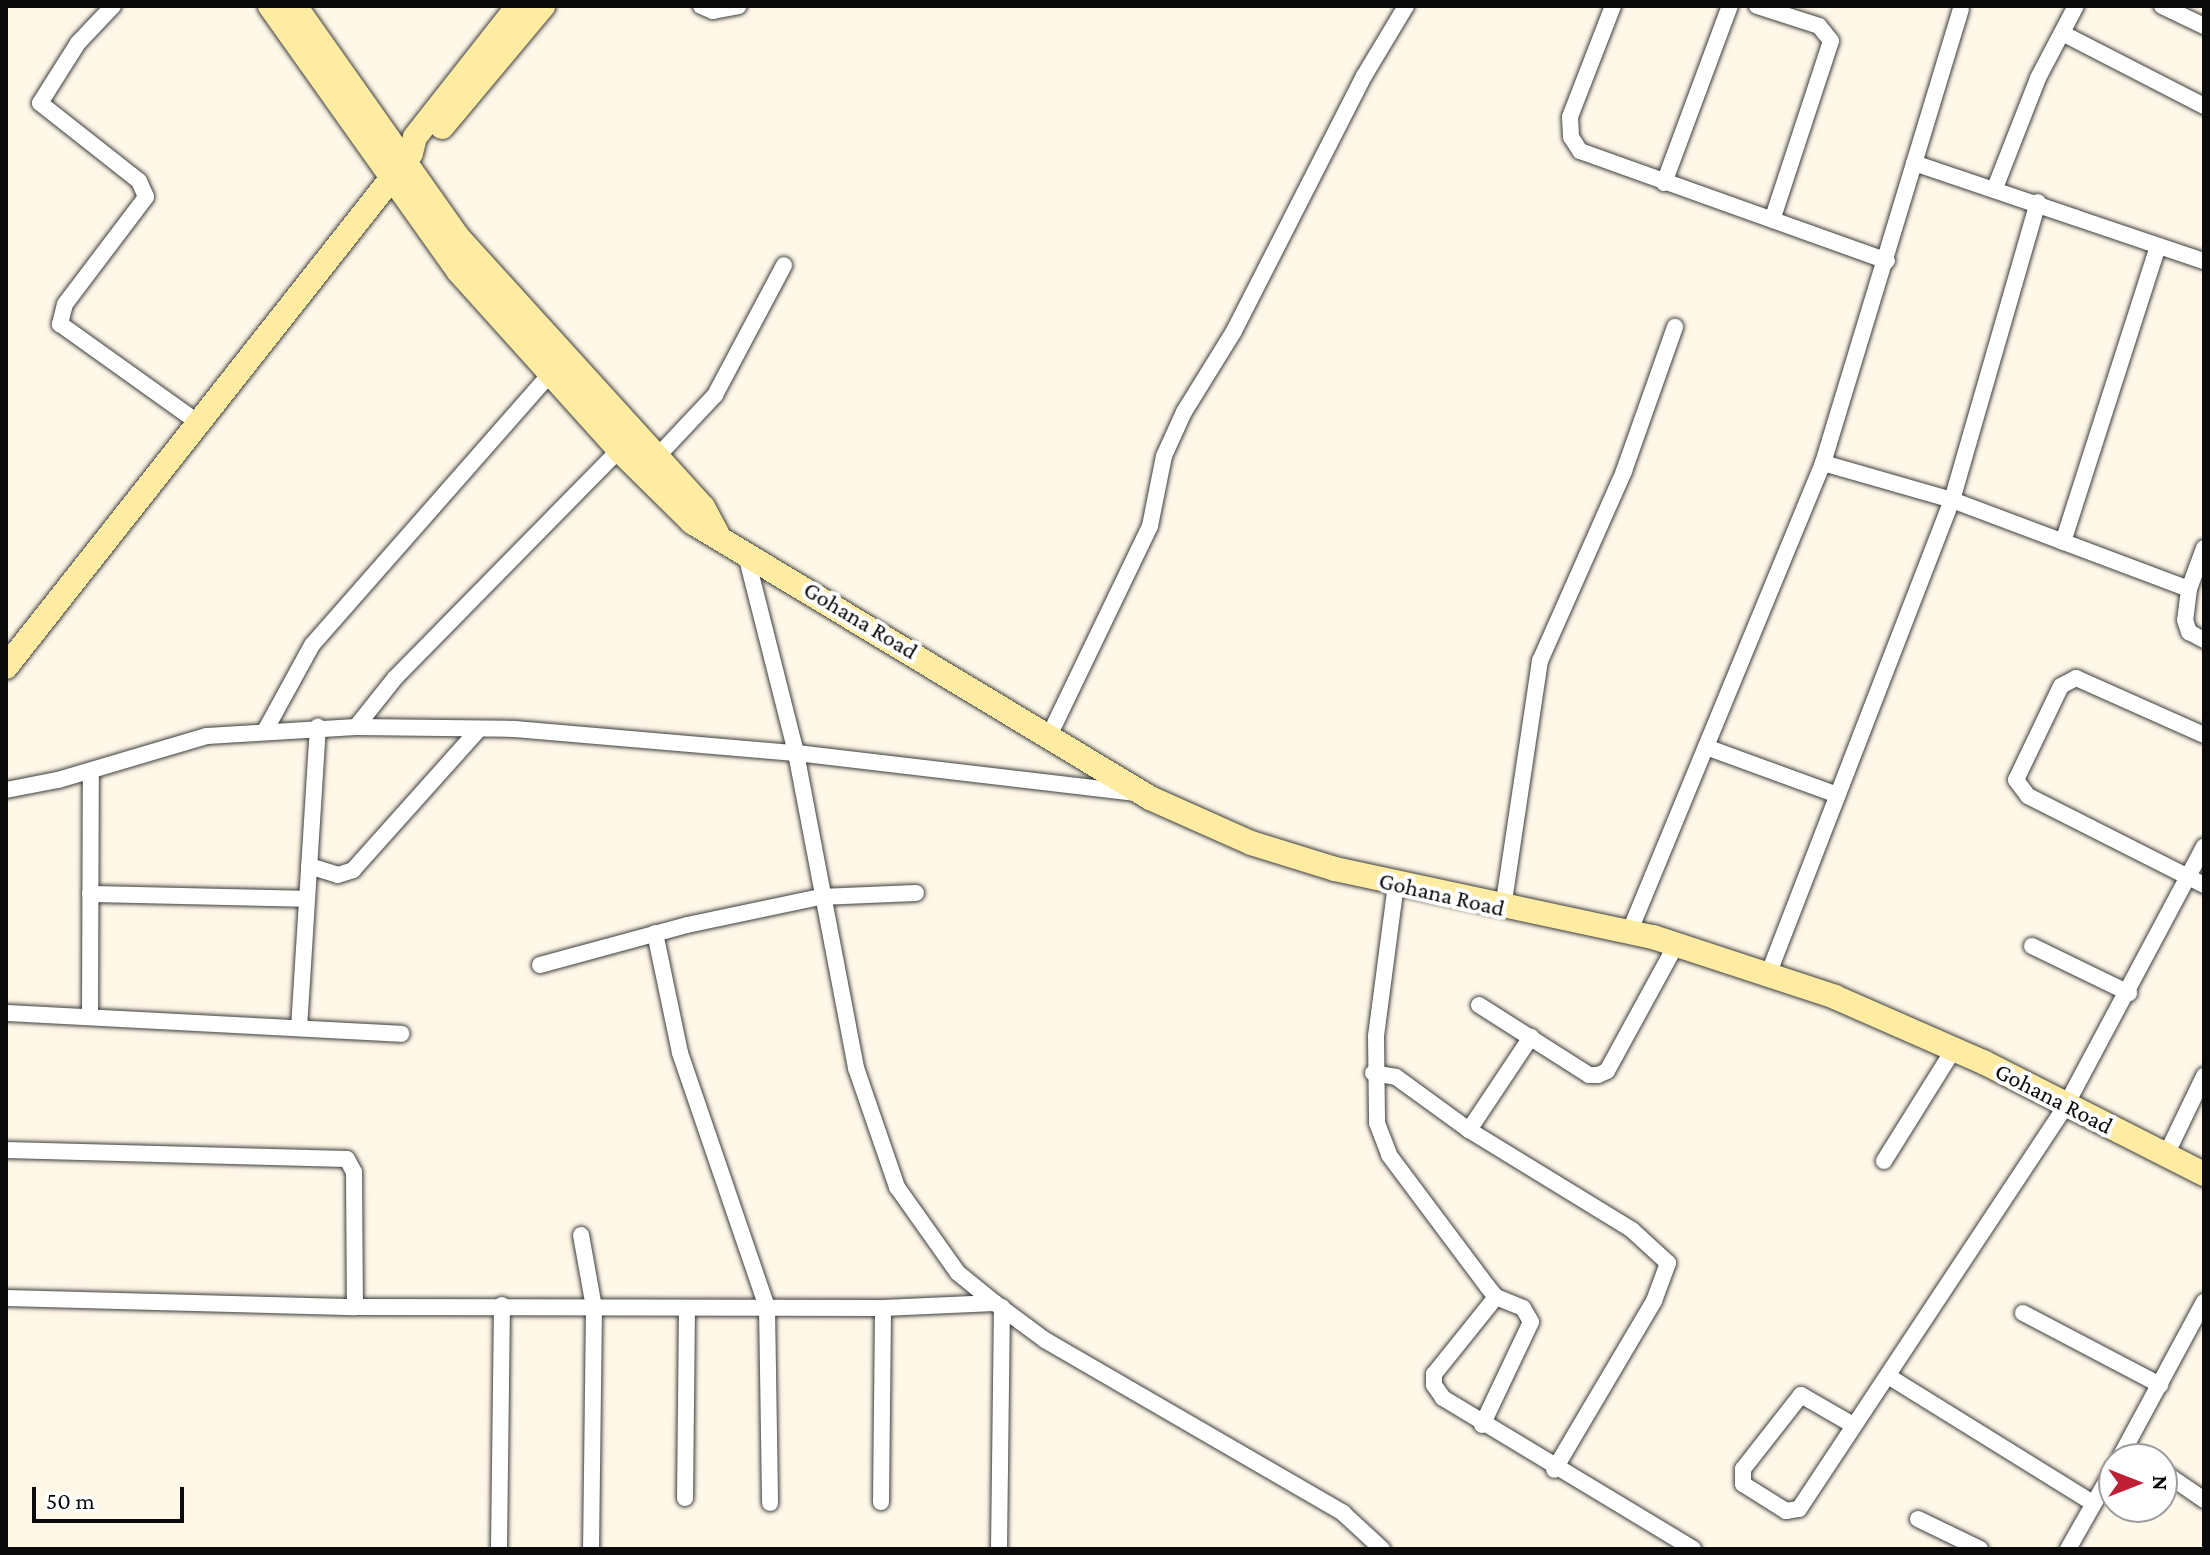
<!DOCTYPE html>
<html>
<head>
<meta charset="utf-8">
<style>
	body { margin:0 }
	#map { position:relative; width:2210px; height:1555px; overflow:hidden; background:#fff8e8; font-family:"Crimson Pro",serif }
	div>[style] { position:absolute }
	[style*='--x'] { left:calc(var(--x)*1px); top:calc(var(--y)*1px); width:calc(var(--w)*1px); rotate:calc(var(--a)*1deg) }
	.roads { filter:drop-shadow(0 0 2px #3d3d3d) drop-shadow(0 0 2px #3d3d3d) }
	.street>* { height:16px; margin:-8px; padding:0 8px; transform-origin:8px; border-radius:8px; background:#fff }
	.secondary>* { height:24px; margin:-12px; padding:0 12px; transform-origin:12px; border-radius:12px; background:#ffeca3 }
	span { translate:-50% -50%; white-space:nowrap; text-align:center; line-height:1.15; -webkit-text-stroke:8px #fff; paint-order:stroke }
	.street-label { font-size:24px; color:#0a0a0a }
	.frame { position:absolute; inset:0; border:8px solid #0a0a0a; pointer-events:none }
	.north { position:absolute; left:2098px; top:1443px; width:80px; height:80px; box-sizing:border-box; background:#fff; border:2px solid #9d9d9d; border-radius:50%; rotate:90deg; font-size:22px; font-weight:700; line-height:32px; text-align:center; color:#0a0a0a }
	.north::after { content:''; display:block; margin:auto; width:28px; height:36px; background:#be1f36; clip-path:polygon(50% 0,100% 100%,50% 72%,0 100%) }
	.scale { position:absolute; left:32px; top:1487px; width:152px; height:36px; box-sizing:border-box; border:4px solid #0a0a0a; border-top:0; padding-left:10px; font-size:24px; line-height:28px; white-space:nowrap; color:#0a0a0a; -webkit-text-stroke:6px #fff; paint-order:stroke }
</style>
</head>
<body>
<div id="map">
	<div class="roads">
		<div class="street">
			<i style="--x:113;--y:6;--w:51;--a:133.4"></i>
			<i style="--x:78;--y:43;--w:71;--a:122.3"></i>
			<i style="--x:40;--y:103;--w:126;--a:38.2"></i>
			<i style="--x:139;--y:181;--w:17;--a:66"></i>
			<i style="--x:146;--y:197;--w:134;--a:127.1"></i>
			<i style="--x:65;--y:304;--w:21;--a:104"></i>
			<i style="--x:60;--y:324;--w:171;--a:35.5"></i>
			<i style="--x:701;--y:6;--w:13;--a:23"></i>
			<i style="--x:713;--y:11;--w:26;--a:-11"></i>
			<i style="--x:1613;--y:6;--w:119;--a:111.2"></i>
			<i style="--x:1570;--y:117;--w:20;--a:87"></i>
			<i style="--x:1571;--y:137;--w:17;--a:57"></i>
			<i style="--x:1580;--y:151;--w:326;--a:19.7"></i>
			<i style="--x:1757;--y:6;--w:65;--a:17.9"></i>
			<i style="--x:1819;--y:26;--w:19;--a:51"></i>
			<i style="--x:1831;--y:41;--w:188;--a:108.2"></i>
			<i style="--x:2162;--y:6;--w:47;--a:25.5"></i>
			<i style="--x:2062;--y:33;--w:160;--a:27.2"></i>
			<i style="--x:1914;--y:163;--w:306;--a:18.7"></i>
			<i style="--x:1664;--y:183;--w:189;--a:-69.6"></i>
			<i style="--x:1995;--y:188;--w:118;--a:-68.6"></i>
			<i style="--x:2038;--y:78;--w:81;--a:-62.2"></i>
			<i style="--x:655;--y:459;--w:88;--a:-46.8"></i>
			<i style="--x:715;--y:395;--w:147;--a:-62"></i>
			<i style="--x:1823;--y:463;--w:134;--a:16"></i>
			<i style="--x:1952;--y:500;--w:253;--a:20.6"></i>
			<i style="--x:2063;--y:542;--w:311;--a:-72.2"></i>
			<i style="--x:2204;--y:548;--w:44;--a:110.1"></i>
			<i style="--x:2189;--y:589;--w:31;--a:97"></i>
			<i style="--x:2185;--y:620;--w:13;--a:72"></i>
			<i style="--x:2189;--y:632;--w:17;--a:28"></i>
			<i style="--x:745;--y:551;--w:208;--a:75.8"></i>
			<i style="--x:796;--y:753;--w:321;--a:79.2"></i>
			<i style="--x:856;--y:1068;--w:126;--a:71"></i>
			<i style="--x:897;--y:1187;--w:105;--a:54.7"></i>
			<i style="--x:958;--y:1273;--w:48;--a:39"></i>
			<i style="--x:995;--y:1303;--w:62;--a:36.5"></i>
			<i style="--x:1045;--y:1340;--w:345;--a:30.1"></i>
			<i style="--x:1343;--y:1513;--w:53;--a:42.7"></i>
			<i style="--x:356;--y:727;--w:63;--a:-51.5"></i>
			<i style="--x:395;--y:678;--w:320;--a:-45.5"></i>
			<i style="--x:266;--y:729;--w:96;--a:-61.3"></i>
			<i style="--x:312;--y:645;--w:362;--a:-48.7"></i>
			<i style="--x:2204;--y:735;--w:140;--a:-156"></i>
			<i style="--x:2076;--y:678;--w:17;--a:152"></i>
			<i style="--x:2061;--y:686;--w:104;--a:115.6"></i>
			<i style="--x:2016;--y:780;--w:20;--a:53"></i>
			<i style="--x:2028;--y:796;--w:197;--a:26.8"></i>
			<i style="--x:1049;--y:736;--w:233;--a:-64.3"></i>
			<i style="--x:1150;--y:526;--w:71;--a:-78.7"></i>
			<i style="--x:1164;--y:456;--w:48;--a:-65.6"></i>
			<i style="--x:1184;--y:412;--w:95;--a:-58.3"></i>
			<i style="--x:1234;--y:331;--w:286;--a:-63"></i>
			<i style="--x:1364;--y:76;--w:82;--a:-59"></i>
			<i style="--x:1706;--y:747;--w:140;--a:20.1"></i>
			<i style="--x:6;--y:790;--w:53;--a:-10.9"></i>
			<i style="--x:58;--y:780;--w:155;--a:-16.5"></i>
			<i style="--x:207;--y:736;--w:149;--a:-3.5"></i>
			<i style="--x:356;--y:727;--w:158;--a:0.7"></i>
			<i style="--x:514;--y:729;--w:283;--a:4.9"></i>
			<i style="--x:796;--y:753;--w:343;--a:6.7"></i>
			<i style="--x:309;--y:866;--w:30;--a:17"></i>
			<i style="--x:338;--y:875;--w:16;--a:-18"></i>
			<i style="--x:353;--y:870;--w:189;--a:-48.2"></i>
			<i style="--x:1396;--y:884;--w:153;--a:97.5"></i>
			<i style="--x:1376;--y:1036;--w:87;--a:89.3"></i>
			<i style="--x:1377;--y:1123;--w:34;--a:69"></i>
			<i style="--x:1389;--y:1155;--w:164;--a:53.2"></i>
			<i style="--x:1487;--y:1286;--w:14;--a:51"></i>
			<i style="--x:1496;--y:1297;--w:29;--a:22"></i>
			<i style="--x:1523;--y:1308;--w:16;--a:60"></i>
			<i style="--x:1531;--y:1322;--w:114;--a:115.4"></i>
			<i style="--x:90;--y:894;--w:216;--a:1.3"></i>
			<i style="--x:1503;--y:908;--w:250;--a:-81.5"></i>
			<i style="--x:1540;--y:661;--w:208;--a:-66.1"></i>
			<i style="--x:1624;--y:471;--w:153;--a:-70.5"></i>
			<i style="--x:655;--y:933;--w:123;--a:78.2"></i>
			<i style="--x:680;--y:1053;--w:268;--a:71.1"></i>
			<i style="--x:767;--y:1307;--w:196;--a:89.1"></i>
			<i style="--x:1629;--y:933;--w:508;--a:-67.57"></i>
			<i style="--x:1823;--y:463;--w:474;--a:-73.1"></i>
			<i style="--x:2032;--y:946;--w:108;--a:25.9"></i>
			<i style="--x:540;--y:965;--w:152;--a:-15.2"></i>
			<i style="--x:687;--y:925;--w:136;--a:-11.9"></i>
			<i style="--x:820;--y:897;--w:96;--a:-2.4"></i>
			<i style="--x:1768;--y:975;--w:509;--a:-68.83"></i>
			<i style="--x:1952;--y:500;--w:310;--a:-73.9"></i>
			<i style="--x:1479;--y:1005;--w:130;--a:32.5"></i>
			<i style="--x:1589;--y:1075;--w:9;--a:0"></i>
			<i style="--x:1598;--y:1075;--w:10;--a:-24"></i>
			<i style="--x:1607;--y:1071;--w:144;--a:-61.3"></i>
			<i style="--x:6;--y:1013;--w:396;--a:3"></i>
			<i style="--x:90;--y:1016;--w:245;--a:-89.8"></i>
			<i style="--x:299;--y:1028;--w:302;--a:-86.4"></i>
			<i style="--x:1373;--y:1073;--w:23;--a:10"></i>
			<i style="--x:1396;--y:1077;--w:90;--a:36"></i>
			<i style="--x:1469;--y:1130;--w:191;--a:31.5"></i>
			<i style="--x:1632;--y:1230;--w:49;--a:42.5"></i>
			<i style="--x:1668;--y:1263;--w:40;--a:110.2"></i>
			<i style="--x:1654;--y:1301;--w:196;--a:120.6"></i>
			<i style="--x:1469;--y:1130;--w:112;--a:-56.3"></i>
			<i style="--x:6;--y:1150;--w:341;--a:1.5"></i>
			<i style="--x:347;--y:1159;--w:15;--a:62"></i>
			<i style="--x:354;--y:1172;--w:135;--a:89.6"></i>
			<i style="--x:2166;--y:1155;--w:88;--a:-64.3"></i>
			<i style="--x:1884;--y:1161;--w:132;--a:-58"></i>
			<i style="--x:581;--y:1235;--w:73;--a:79.8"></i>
			<i style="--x:594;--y:1307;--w:242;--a:90.7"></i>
			<i style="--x:1496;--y:1297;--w:99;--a:128.8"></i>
			<i style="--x:1434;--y:1374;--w:11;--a:90"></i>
			<i style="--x:1434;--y:1385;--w:16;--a:55"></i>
			<i style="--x:1443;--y:1398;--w:292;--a:31.1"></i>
			<i style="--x:6;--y:1298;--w:349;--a:1.5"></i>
			<i style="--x:355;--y:1307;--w:528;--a:0.11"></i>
			<i style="--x:883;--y:1308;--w:112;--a:-2.6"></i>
			<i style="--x:2023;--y:1313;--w:155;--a:27.7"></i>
			<i style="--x:1888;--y:1376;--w:241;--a:31.8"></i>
			<i style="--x:1853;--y:1425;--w:60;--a:-150"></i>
			<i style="--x:1801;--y:1395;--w:94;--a:128.1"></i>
			<i style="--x:1743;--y:1469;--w:15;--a:90"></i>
			<i style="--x:1743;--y:1484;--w:51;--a:32.1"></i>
			<i style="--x:1786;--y:1511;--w:13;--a:-9"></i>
			<i style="--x:1799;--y:1509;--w:484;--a:-56.5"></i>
			<i style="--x:2066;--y:1105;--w:293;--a:-61.9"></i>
			<i style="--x:2126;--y:1447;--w:22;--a:34"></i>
			<i style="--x:2119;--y:1459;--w:179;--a:-61.6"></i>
			<i style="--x:2162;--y:1471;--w:51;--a:34.6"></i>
			<i style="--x:685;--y:1498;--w:190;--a:-89.4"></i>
			<i style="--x:881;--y:1502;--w:194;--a:-89.4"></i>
			<i style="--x:1918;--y:1519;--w:69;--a:25.8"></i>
			<i style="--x:499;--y:1549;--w:244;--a:-89.3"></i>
			<i style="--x:999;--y:1549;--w:242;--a:-89.3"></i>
			<i style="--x:2068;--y:1549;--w:93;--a:-60.4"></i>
		</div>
		<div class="secondary">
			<i style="--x:270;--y:6;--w:326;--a:54.6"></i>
			<i style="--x:459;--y:272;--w:239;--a:48"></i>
			<i style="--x:619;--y:450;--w:103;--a:44.6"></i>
			<i style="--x:692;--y:522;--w:535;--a:31.07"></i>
			<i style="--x:1150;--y:798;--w:111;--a:24"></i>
			<i style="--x:1251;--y:843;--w:88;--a:17.2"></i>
			<i style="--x:1335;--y:869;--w:325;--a:12.1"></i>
			<i style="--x:1653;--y:937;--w:192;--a:18.2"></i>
			<i style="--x:1835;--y:997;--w:162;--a:23.7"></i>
			<i style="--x:1983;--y:1062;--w:248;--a:26.9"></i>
			<i style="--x:295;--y:6;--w:281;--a:54.8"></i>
			<i style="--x:457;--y:236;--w:366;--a:47.8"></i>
			<i style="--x:703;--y:507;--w:30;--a:62"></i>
			<i style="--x:442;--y:127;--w:158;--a:-50.1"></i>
			<i style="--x:6;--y:667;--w:620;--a:-51.74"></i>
			<i style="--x:390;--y:180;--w:34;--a:-52"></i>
			<i style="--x:411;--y:153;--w:16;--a:-76"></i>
			<i style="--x:415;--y:137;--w:167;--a:-51.8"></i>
		</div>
	</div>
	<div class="street-label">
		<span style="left:861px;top:620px;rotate:31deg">Gohana Road</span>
		<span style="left:1442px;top:894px;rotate:13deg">Gohana Road</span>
		<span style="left:2054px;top:1098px;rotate:27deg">Gohana Road</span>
	</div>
	<div class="frame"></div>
	<div class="north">N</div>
	<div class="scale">50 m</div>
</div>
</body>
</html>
